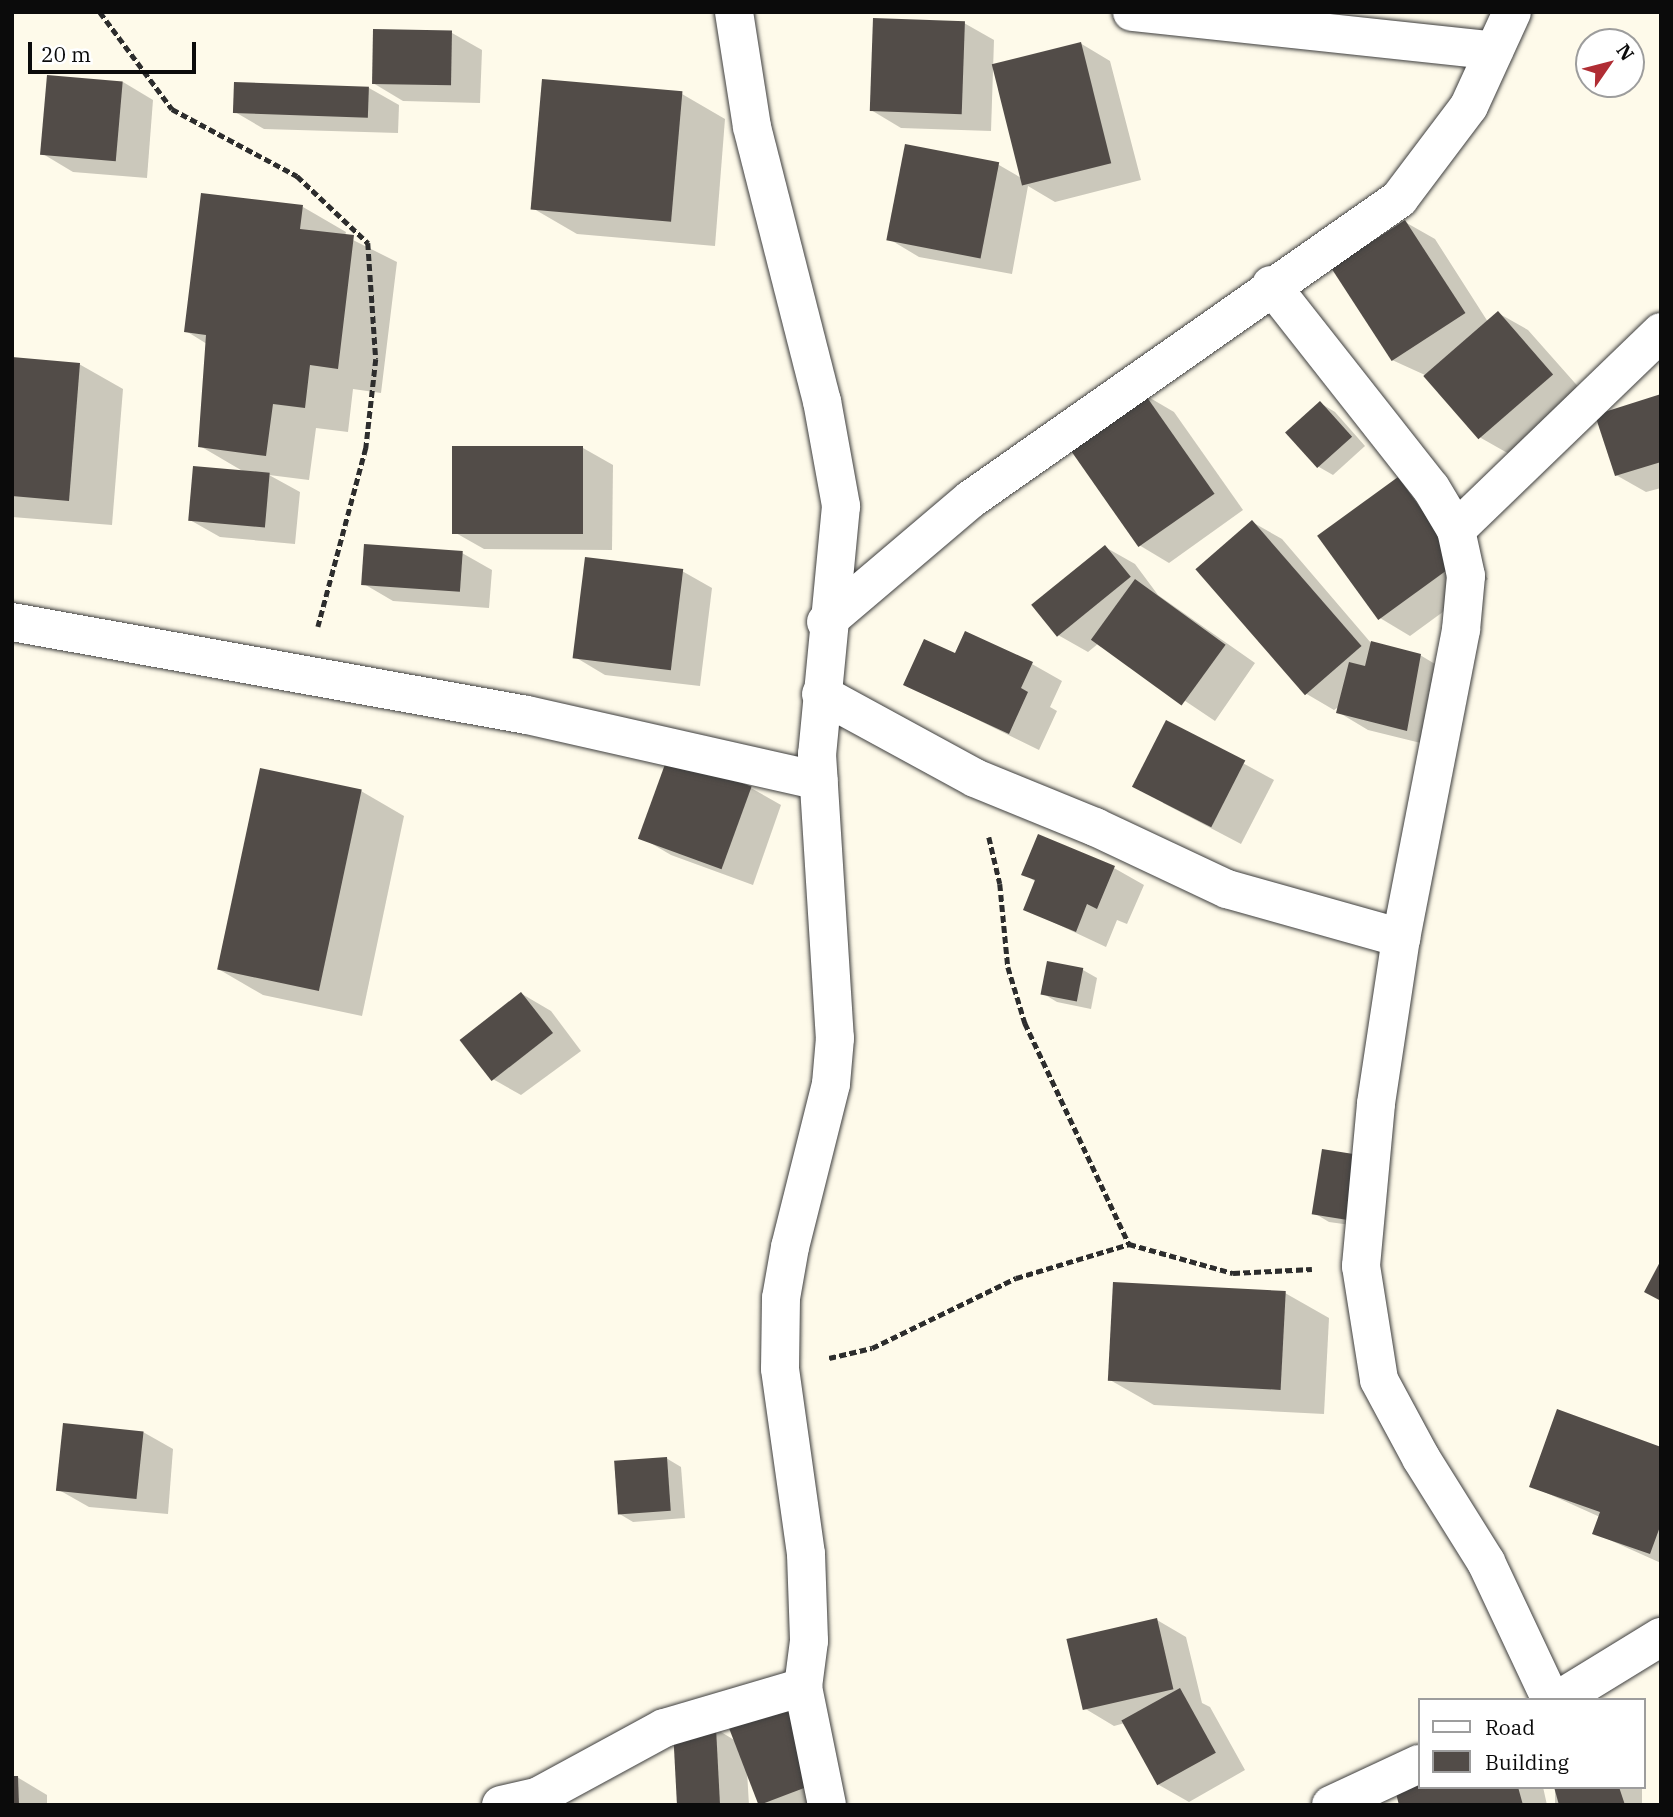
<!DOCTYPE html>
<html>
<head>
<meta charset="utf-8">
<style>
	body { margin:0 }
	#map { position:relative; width:1673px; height:1817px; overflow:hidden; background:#fefaea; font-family:"IBM Plex Serif",serif }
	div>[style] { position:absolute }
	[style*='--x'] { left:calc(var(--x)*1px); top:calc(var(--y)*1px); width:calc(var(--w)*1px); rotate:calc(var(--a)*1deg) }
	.shadow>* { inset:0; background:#0003; transform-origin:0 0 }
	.building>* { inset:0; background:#524c48; transform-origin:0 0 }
	.path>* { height:4.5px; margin-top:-2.25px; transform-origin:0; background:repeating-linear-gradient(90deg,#2d2d2d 0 7px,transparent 0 10.5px) }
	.roads { filter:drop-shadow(0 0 2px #3e3e3e) drop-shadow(0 0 2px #3e3e3e) }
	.street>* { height:38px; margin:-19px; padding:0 19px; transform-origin:19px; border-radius:19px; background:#fff }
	span { translate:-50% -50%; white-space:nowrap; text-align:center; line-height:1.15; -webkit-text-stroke:7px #fff; paint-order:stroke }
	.frame { position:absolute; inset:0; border:14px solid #0b0b0b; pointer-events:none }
	.legend { position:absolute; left:1418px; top:1698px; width:228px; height:91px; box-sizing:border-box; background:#fff; border:2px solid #9d9d9d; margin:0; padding:9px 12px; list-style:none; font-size:21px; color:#0b0b0b }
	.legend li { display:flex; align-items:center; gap:14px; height:35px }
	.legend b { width:35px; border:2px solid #9d9d9d }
	.north { position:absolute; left:1575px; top:28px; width:70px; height:70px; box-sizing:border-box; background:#fff; border:2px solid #9d9d9d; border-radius:50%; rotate:55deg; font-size:19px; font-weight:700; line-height:28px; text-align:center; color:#0b0b0b }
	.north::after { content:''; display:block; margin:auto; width:24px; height:32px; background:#b02d34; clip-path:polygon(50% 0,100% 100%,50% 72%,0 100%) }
	.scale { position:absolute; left:28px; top:42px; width:168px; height:32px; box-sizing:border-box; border:4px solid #0b0b0b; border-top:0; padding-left:9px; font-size:21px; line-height:24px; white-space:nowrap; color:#0b0b0b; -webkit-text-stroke:5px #fff; paint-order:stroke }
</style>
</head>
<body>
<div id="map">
	<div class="shadow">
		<i style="clip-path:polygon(964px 23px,994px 40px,991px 131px,901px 128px,871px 110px)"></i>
		<i style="clip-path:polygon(452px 33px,482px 50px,480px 103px,403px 101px,373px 83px)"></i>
		<i style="clip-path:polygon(1080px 43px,1110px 61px,1141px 180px,1055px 202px,1028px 186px,1012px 274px,919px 257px,889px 239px,906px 146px,999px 165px,1023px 179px)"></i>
		<i style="clip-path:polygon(12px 79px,14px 80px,12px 104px)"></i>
		<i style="clip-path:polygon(544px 81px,682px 94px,725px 119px,715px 246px,577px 234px,534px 209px)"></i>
		<i style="clip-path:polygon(123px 82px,153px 100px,147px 178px,73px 172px,43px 154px)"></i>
		<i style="clip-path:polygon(369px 88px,399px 105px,398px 133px,264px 129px,235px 112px)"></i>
		<i style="clip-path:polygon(303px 207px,346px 232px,345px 236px,397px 262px,381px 393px,353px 389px,348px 432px,316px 428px,309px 480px,269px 475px,300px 492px,295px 544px,220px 537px,190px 520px,246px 473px,200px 446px,207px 344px,186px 331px)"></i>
		<i style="clip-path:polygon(1405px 222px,1435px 239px,1488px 322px,1498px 313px,1528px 330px,1582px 391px,1511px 455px,1481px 438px,1425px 375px,1392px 360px)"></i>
		<i style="clip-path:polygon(12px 359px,79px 364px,123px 389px,112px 525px,12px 517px)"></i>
		<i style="clip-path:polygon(1145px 395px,1174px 412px,1243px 510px,1169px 563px,1139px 545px)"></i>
		<i style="clip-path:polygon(1661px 396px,1661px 488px,1646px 492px,1616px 475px)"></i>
		<i style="clip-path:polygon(1320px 403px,1335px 412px,1365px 446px,1333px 475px,1319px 467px,1287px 434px)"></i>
		<i style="clip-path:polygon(583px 448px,613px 465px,612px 550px,484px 549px,454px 532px)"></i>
		<i style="clip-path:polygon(1398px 479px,1428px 497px,1488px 579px,1410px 636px,1380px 618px)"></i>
		<i style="clip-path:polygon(1252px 522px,1282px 539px,1371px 643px,1420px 655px,1450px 673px,1437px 747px,1368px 730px,1338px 712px,1340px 706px,1334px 710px,1305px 693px,1198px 569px)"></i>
		<i style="clip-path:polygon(1105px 547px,1135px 564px,1158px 595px,1255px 663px,1215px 721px,1099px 643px,1088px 652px,1058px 635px)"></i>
		<i style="clip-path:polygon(462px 553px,492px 570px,489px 608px,393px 601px,364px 584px)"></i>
		<i style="clip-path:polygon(682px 571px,712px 588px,700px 686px,605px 675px,575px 657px)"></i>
		<i style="clip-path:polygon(956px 655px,1032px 664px,1062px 681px,1050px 707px,1057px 711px,1039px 750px,905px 684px)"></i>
		<i style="clip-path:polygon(1167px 722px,1274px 780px,1241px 844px,1163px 803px)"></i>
		<i style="clip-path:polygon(669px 758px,751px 788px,781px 805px,753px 885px,671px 855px,642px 838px)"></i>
		<i style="clip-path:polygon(361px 791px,404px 816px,362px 1016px,263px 995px,220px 970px)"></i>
		<i style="clip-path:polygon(1114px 868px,1144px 885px,1127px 924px,1117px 920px,1106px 947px,1025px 909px,1036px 882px,1024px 874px)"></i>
		<i style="clip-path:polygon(1048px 963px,1083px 970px,1097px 978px,1091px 1009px,1057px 1002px,1042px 993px)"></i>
		<i style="clip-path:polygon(522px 994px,551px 1011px,581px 1051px,521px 1095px,491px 1078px)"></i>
		<i style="clip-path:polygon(1323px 1151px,1365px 1227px,1329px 1222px,1314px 1213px)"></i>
		<i style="clip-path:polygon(1285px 1293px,1329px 1318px,1324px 1414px,1154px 1405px,1110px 1380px)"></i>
		<i style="clip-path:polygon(143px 1432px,173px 1449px,168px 1514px,89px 1507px,59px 1490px)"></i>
		<i style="clip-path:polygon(1661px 1449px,1661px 1563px,1594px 1533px,1600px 1517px,1531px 1486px)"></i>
		<i style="clip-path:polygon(666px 1458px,681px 1467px,685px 1518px,633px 1522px,618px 1513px)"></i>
		<i style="clip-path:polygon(1157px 1620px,1186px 1637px,1202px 1703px,1210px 1707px,1245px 1770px,1189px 1802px,1159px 1785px,1125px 1723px,1114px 1726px,1084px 1708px)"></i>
		<i style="clip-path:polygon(716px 1729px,736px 1741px,833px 1805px,762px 1805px,747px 1771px,749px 1805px,678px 1805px)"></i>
		<i style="clip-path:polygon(17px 1777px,47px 1795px,47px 1805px,12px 1805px)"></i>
		<i style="clip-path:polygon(1419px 1781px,1419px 1787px,1543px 1787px,1547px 1805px,1401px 1805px)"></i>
		<i style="left:1555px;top:1787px;width:87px;height:19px"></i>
	</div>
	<div class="building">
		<i style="left:873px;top:18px;width:92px;height:93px;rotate:2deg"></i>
		<i style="left:373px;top:29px;width:79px;height:55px;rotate:1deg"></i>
		<i style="left:1081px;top:42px;width:125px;height:92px;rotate:76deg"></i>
		<i style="left:47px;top:75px;width:76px;height:80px;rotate:5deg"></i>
		<i style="left:542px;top:79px;width:141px;height:131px;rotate:5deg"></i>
		<i style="left:234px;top:82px;width:135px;height:31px;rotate:2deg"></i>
		<i style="left:905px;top:144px;width:96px;height:98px;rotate:11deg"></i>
		<i style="clip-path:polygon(201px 193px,303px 205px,300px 229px,354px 235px,338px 369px,310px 365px,305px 408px,273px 404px,266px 456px,198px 447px,206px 335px,184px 332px)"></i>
		<i style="left:1405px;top:220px;width:111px;height:88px;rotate:57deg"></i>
		<i style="left:1498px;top:311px;width:84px;height:99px;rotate:49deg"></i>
		<i style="clip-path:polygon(12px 357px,80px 363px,69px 501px,12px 496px)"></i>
		<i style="left:1144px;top:393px;width:123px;height:93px;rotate:55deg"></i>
		<i style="clip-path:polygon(1661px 394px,1661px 462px,1615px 476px,1595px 415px)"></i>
		<i style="left:1320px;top:401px;width:48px;height:47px;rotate:48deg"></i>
		<i style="left:583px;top:446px;width:88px;height:131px;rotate:90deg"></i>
		<i style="left:193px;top:466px;width:77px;height:55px;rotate:5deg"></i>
		<i style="left:1398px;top:477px;width:104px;height:100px;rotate:54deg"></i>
		<i style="left:1252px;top:520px;width:167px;height:75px;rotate:49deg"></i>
		<i style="left:364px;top:544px;width:99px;height:41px;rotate:4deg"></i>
		<i style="left:1105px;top:545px;width:41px;height:95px;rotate:51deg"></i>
		<i style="left:585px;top:557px;width:99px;height:102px;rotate:7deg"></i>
		<i style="left:1135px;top:579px;width:112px;height:75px;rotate:36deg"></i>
		<i style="clip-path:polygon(965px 631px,1033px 662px,1021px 688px,1028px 692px,1009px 734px,903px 685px,924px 639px,955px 653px)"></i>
		<i style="clip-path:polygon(1371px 641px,1421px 654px,1407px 731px,1336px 713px,1349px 662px,1365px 666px)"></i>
		<i style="left:1166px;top:720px;width:89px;height:75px;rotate:27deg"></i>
		<i style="left:668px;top:756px;width:89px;height:88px;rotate:20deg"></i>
		<i style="left:260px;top:768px;width:104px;height:206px;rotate:12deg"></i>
		<i style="clip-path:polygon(1038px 834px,1115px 866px,1097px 909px,1087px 904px,1076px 932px,1023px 910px,1035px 880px,1021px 875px)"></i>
		<i style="left:1047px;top:961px;width:37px;height:34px;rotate:11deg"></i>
		<i style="left:521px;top:992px;width:52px;height:78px;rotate:52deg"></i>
		<i style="left:1322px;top:1149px;width:38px;height:66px;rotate:9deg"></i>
		<i style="clip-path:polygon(1661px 1260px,1661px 1301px,1644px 1292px)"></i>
		<i style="left:1113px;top:1282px;width:173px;height:99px;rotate:3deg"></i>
		<i style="clip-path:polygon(1557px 1409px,1661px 1447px,1661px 1524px,1650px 1554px,1592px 1534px,1600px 1512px,1529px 1487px)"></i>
		<i style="left:63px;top:1423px;width:81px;height:68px;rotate:6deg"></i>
		<i style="left:667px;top:1457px;width:54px;height:53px;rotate:86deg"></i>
		<i style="left:1157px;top:1618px;width:73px;height:93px;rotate:77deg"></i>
		<i style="left:1180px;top:1688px;width:74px;height:67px;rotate:61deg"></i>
		<i style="left:785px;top:1701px;width:88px;height:62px;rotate:69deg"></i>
		<i style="left:716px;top:1728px;width:77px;height:43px;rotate:87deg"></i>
		<i style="clip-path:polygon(12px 1776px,18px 1776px,19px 1805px,12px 1805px)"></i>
		<i style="clip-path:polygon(1419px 1779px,1419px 1787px,1518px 1787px,1523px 1805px,1399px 1805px,1394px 1786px)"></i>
		<i style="clip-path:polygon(1554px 1787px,1619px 1787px,1625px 1805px,1559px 1805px)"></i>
	</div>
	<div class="path">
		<i style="--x:100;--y:12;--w:121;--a:53.4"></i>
		<i style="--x:172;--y:109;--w:142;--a:28.2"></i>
		<i style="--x:297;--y:176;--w:98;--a:43.3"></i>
		<i style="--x:368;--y:243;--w:116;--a:86.1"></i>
		<i style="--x:376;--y:359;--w:90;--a:96.4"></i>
		<i style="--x:366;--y:448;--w:185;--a:105"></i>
		<i style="--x:989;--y:837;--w:48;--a:76.8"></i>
		<i style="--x:1000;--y:884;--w:83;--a:84.5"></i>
		<i style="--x:1008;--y:967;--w:59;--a:73.1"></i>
		<i style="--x:1025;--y:1023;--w:244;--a:64.8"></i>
		<i style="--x:829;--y:1358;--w:44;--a:-13.1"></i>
		<i style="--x:872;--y:1348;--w:160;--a:-25.9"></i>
		<i style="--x:1016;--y:1278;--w:118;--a:-16.7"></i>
		<i style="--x:1129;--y:1244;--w:108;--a:15.6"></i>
		<i style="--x:1233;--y:1273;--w:79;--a:-2.9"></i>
	</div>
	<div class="roads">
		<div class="street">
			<i style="--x:734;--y:12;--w:116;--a:81.1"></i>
			<i style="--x:752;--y:127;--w:283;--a:75.7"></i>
			<i style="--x:822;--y:401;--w:107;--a:79.7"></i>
			<i style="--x:841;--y:506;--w:249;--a:95.5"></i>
			<i style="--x:817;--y:754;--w:285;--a:86.4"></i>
			<i style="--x:835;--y:1038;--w:46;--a:95"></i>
			<i style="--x:831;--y:1084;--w:168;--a:104.1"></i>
			<i style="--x:790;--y:1247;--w:52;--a:100"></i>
			<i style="--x:781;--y:1298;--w:71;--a:90.8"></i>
			<i style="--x:780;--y:1369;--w:187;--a:82"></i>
			<i style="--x:806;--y:1554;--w:87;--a:88"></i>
			<i style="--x:809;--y:1641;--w:46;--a:97.4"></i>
			<i style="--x:803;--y:1687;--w:120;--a:78.5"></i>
			<i style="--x:1132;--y:12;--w:364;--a:6.1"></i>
			<i style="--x:1271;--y:285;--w:258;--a:51.8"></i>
			<i style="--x:1431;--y:488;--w:49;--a:59.2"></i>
			<i style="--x:1456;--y:530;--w:47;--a:77.7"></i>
			<i style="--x:1466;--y:576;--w:54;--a:95.3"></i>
			<i style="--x:1461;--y:630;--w:314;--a:101"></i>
			<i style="--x:1401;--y:938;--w:168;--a:98.6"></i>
			<i style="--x:1376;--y:1104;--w:163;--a:95.3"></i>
			<i style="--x:1361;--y:1266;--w:115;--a:81"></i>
			<i style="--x:1379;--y:1380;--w:89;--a:61.7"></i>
			<i style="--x:1421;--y:1458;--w:123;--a:58"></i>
			<i style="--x:1486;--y:1562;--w:153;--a:64.8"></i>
			<i style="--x:1456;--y:530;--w:285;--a:-44"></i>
			<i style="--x:12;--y:622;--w:523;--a:10.24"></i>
			<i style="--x:527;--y:715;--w:299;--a:12.7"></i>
			<i style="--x:826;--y:622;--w:190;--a:-40.3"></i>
			<i style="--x:971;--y:499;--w:523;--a:-35.03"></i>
			<i style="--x:1399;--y:199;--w:116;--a:-53"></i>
			<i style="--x:1469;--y:106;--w:103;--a:-65.4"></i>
			<i style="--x:821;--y:694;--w:175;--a:28.6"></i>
			<i style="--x:975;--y:778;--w:130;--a:22.2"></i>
			<i style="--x:1095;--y:827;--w:146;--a:25.2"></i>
			<i style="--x:1227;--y:889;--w:181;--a:15.7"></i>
			<i style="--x:1558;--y:1700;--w:121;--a:-31.5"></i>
			<i style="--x:501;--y:1805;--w:37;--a:-13"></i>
			<i style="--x:537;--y:1797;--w:145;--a:-28.5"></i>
			<i style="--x:664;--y:1728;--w:145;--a:-16.4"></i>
			<i style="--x:1331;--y:1805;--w:97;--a:-25"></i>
		</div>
	</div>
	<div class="frame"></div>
	<ul class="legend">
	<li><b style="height:9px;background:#fff"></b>Road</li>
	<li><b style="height:19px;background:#524c48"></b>Building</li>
	</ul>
	<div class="north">N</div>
	<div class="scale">20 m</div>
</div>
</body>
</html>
